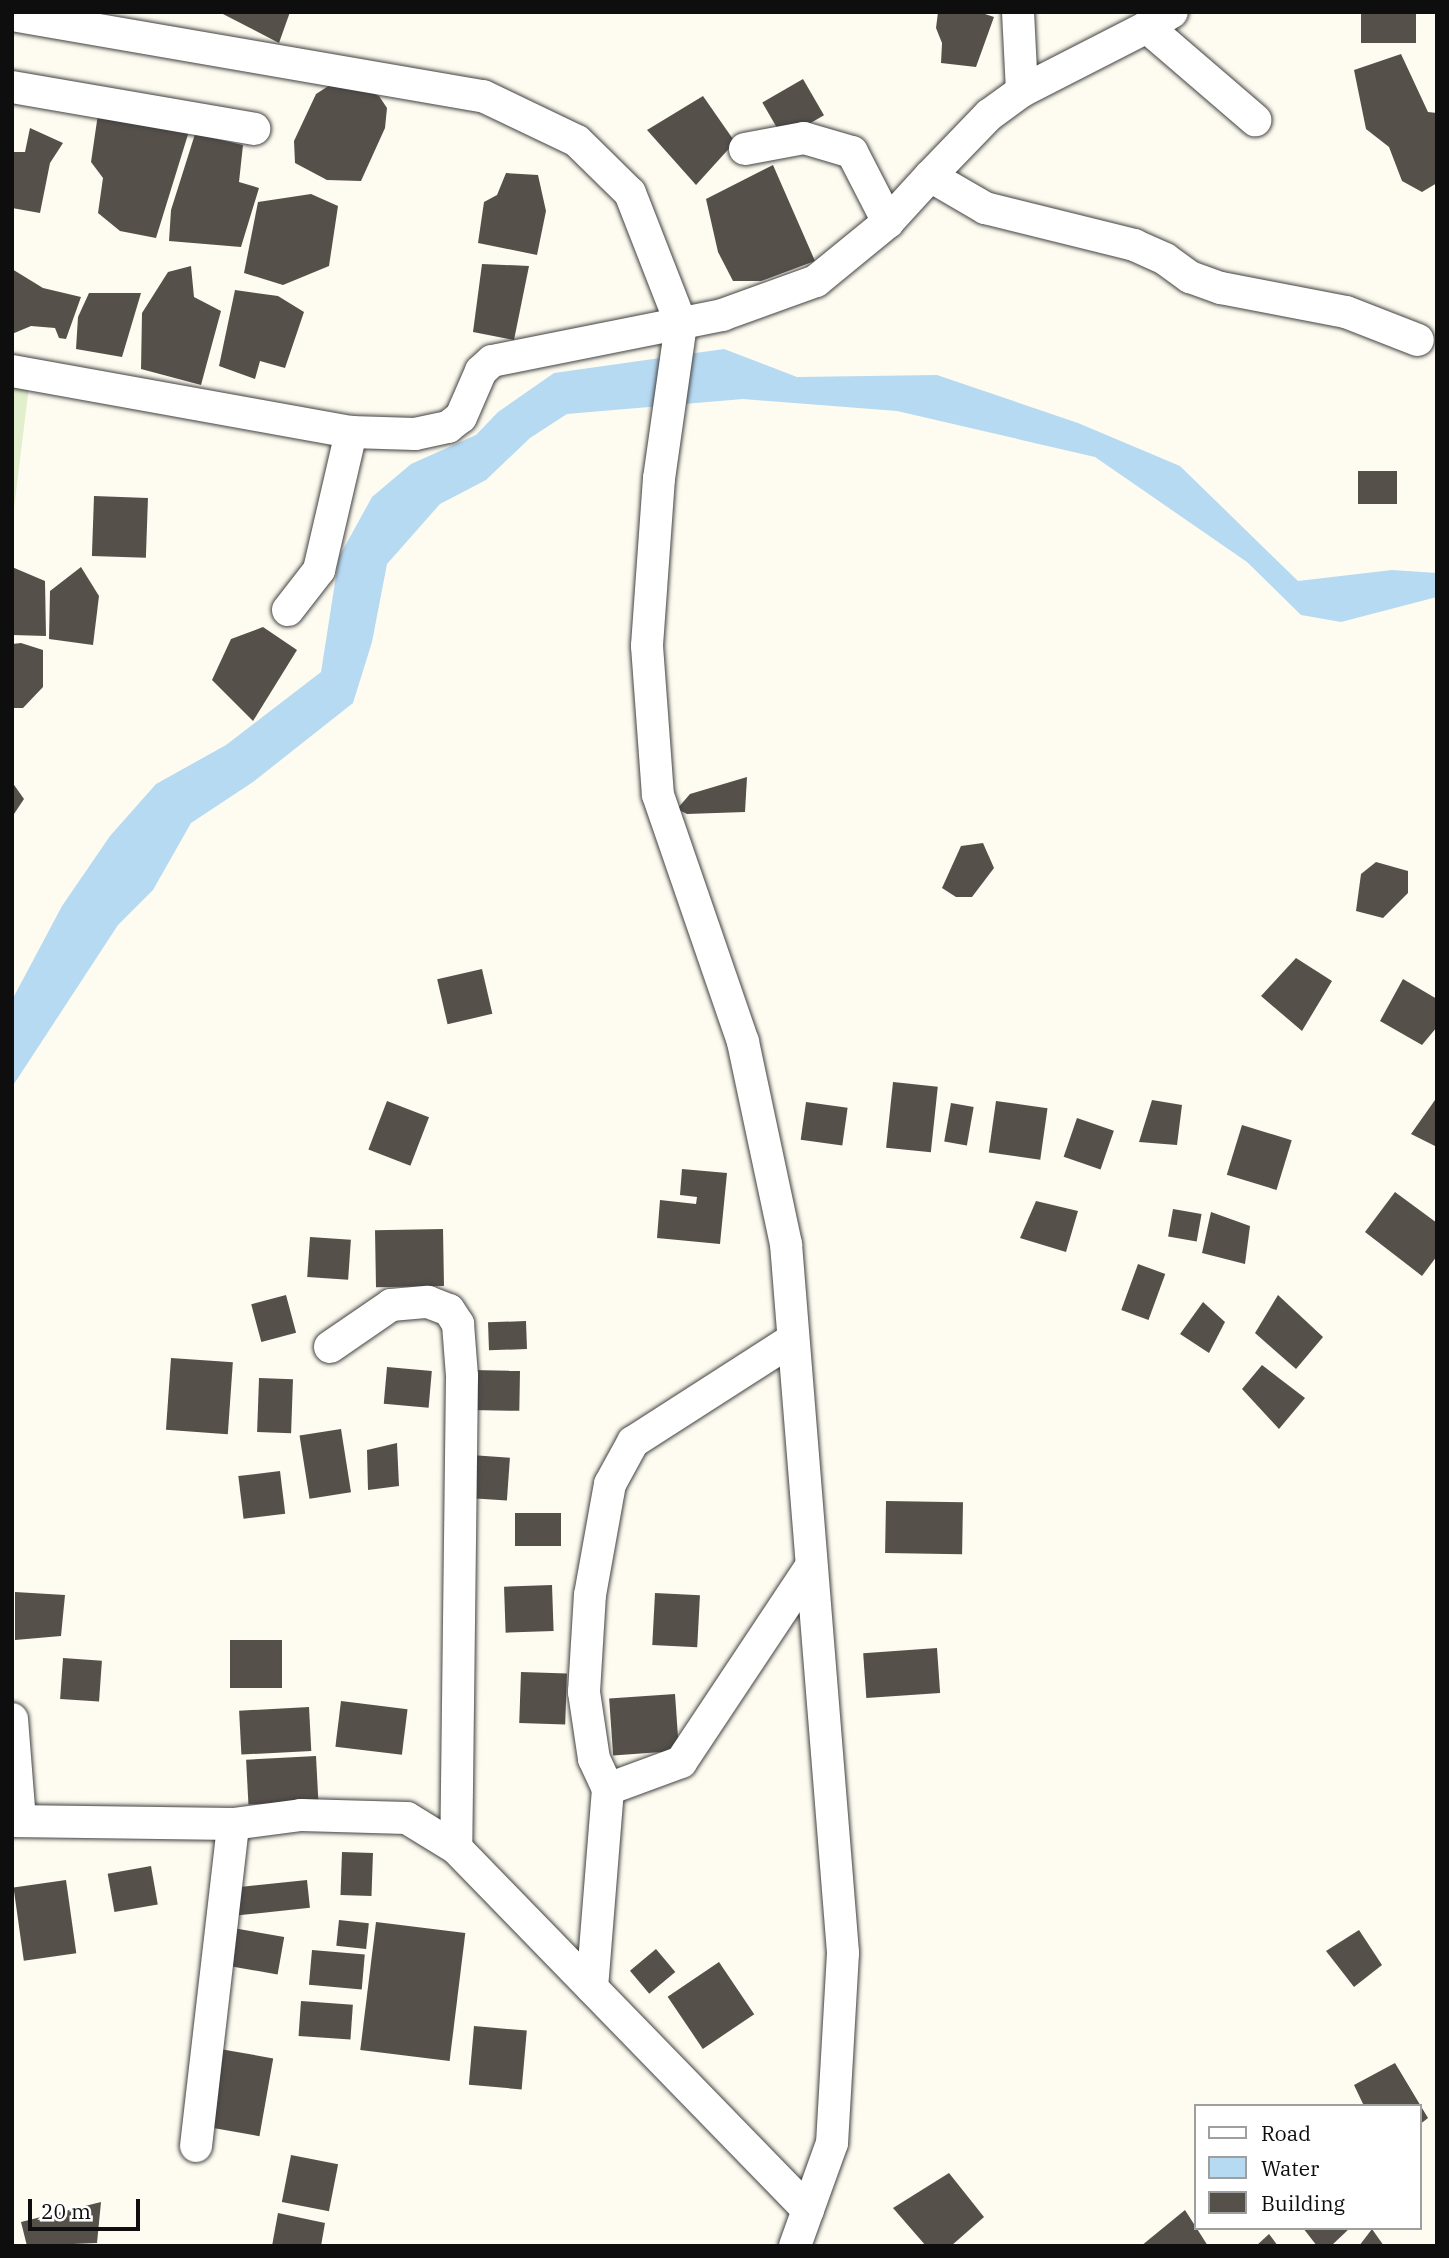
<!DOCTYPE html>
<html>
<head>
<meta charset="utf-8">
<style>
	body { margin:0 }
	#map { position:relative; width:1449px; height:2258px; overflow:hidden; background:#fefcf0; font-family:"IBM Plex Serif",serif }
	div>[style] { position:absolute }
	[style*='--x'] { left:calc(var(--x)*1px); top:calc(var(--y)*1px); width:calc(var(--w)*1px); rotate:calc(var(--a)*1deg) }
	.pitch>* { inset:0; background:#e1efcc }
	.water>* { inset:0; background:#b7daf3 }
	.building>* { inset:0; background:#56504b; transform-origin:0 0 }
	.roads { filter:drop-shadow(0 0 2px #414141) drop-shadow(0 0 2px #414141) }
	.minor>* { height:32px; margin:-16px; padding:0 16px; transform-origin:16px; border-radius:16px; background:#fff }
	span { translate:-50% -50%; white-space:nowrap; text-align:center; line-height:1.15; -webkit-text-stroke:7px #fff; paint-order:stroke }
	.frame { position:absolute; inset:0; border:14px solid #0e0e0e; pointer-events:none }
	.legend { position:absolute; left:1194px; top:2104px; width:228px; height:126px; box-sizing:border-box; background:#fff; border:2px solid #9f9f9f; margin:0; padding:9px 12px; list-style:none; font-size:21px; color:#0e0e0e }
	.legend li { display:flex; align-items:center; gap:14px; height:35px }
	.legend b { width:35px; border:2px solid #9f9f9f }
	.scale { position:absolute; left:28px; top:2199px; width:112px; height:32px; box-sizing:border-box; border:4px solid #0e0e0e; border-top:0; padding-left:9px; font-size:21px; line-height:24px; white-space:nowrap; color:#0e0e0e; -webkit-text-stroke:5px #fff; paint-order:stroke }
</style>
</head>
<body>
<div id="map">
	<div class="pitch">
		<i style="clip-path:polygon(12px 381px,29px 386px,12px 525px)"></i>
	</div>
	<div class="water">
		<i style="clip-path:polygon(724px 349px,797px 377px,937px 375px,1078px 423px,1180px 466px,1298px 581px,1392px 570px,1437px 573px,1437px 597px,1341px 622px,1301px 615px,1247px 562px,1095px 457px,897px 411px,743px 399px,567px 414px,530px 438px,486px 480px,440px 504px,387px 564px,372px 642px,353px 703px,253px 782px,191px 823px,153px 890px,118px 925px,12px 1087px,12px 1000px,62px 906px,110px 836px,156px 784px,226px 745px,321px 672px,339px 557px,372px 497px,411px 464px,476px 435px,498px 412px,554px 373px)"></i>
	</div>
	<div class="building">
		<i style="clip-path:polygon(219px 12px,290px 12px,279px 43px)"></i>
		<i style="clip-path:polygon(938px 12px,979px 12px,994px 17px,976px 67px,941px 63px,942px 43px,936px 28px)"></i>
		<i style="left:1361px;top:12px;width:55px;height:31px"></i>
		<i style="clip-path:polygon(1401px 54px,1428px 112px,1437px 113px,1437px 183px,1422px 192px,1402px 181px,1389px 147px,1366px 129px,1354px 70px)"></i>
		<i style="clip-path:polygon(341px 78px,379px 96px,387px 108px,385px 128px,361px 181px,327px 180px,295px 163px,294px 141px,316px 94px)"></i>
		<i style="left:803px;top:79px;width:42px;height:47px;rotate:60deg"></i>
		<i style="clip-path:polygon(703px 96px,735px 142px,696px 185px,647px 130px)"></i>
		<i style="clip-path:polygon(98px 114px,190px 128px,156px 238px,120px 231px,98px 213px,103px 178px,91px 162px)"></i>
		<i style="clip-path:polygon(30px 128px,63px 143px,50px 163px,40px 213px,12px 208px,12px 152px,25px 152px)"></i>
		<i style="clip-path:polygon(195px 134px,243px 145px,239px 182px,259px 188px,241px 247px,169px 241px,171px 210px)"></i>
		<i style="clip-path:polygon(773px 165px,815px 261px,761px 281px,733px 281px,718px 252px,706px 199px)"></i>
		<i style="clip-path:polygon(506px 173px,538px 175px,546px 211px,537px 255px,478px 243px,484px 202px,497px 195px)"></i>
		<i style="clip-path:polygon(311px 194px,338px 206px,329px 266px,283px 285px,244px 273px,258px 202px)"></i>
		<i style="clip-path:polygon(482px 264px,529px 266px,514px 340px,473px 332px)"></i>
		<i style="clip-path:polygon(191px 266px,194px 297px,221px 311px,201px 385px,141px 369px,142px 313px,168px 272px)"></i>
		<i style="clip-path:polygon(12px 269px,43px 288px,81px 297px,66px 339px,59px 338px,55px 328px,31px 326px,12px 334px)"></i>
		<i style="clip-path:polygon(235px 290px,278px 296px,304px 312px,285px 368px,260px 361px,255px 379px,219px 366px)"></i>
		<i style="clip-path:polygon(89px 293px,141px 293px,122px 357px,76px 349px,78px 317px)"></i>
		<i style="left:1358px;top:471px;width:39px;height:33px"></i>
		<i style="left:94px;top:496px;width:54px;height:60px;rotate:2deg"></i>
		<i style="clip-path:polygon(12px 567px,45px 581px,46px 636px,12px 635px)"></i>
		<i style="clip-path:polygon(81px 567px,99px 596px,93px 645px,49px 639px,50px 591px)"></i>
		<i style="clip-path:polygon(263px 627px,297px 650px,253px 721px,212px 680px,231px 639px)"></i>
		<i style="clip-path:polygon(21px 643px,43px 650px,43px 687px,23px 708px,12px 708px,12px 644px)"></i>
		<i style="clip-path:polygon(747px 777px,745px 812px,687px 814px,677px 809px,690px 794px)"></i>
		<i style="clip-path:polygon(12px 782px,24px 799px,12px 817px)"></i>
		<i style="clip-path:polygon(983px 843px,994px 868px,972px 897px,956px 897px,942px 888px,961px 846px)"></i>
		<i style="clip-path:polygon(1376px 862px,1408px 871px,1408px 893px,1383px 918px,1356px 911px,1361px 874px)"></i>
		<i style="clip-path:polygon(1296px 958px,1332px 981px,1302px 1031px,1261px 996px)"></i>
		<i style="left:482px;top:969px;width:46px;height:46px;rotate:77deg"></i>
		<i style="clip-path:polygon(1403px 979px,1437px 999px,1437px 1027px,1422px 1045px,1380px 1021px)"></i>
		<i style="left:893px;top:1082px;width:45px;height:66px;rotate:6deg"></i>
		<i style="clip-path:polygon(1152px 1100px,1182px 1105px,1177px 1145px,1139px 1142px)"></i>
		<i style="clip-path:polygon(1435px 1100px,1437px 1101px,1437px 1147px,1411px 1134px)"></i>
		<i style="left:387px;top:1101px;width:45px;height:52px;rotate:21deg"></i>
		<i style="left:996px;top:1101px;width:52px;height:52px;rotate:8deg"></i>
		<i style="left:806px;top:1102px;width:42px;height:38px;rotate:8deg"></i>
		<i style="left:951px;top:1103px;width:23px;height:39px;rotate:10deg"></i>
		<i style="left:1077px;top:1118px;width:39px;height:41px;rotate:19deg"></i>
		<i style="left:1242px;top:1125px;width:52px;height:52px;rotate:17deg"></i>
		<i style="clip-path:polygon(682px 1169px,727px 1173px,720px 1244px,657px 1238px,660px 1200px,696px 1204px,697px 1197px,680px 1195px)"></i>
		<i style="clip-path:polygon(1395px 1192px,1437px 1223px,1437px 1256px,1422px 1276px,1365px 1232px)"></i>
		<i style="clip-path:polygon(1036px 1201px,1078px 1211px,1066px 1252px,1020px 1238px)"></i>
		<i style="left:1173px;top:1209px;width:29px;height:28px;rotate:10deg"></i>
		<i style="clip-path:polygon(1211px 1212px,1250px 1226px,1245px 1264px,1202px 1253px)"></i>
		<i style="left:443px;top:1229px;width:57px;height:68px;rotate:89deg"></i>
		<i style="left:310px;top:1237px;width:41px;height:40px;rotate:4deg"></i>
		<i style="left:1138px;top:1264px;width:29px;height:49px;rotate:20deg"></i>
		<i style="left:286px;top:1295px;width:39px;height:36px;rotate:75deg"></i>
		<i style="clip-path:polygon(1278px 1295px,1323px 1337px,1296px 1369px,1255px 1333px)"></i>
		<i style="clip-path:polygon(1203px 1302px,1225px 1322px,1209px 1353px,1180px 1334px)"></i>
		<i style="left:526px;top:1321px;width:28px;height:38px;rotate:88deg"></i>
		<i style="left:171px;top:1358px;width:62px;height:72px;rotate:4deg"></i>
		<i style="clip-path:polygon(1262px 1365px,1305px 1398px,1279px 1429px,1242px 1389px)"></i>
		<i style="left:387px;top:1367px;width:45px;height:37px;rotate:5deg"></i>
		<i style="left:471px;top:1370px;width:49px;height:40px;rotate:1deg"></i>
		<i style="left:259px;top:1378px;width:34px;height:54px;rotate:2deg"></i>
		<i style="left:341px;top:1429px;width:64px;height:42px;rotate:81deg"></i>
		<i style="clip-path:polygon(397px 1443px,399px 1486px,368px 1490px,367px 1450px)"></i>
		<i style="left:471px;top:1455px;width:39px;height:43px;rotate:4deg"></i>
		<i style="left:280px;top:1471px;width:43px;height:42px;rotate:83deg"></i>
		<i style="left:886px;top:1501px;width:77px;height:52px;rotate:1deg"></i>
		<i style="left:515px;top:1513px;width:46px;height:33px"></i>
		<i style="left:552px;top:1585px;width:46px;height:48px;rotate:88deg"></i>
		<i style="clip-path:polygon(15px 1592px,65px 1595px,61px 1636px,15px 1640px)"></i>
		<i style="left:655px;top:1593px;width:45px;height:52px;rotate:3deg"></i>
		<i style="left:230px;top:1640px;width:52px;height:48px"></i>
		<i style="left:937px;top:1648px;width:45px;height:74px;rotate:86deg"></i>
		<i style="left:63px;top:1658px;width:39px;height:41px;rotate:4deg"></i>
		<i style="left:521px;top:1672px;width:46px;height:51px;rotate:2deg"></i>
		<i style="left:675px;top:1694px;width:57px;height:66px;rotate:86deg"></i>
		<i style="left:341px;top:1701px;width:67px;height:46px;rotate:7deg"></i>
		<i style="left:309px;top:1707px;width:44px;height:70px;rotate:87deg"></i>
		<i style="left:316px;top:1756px;width:45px;height:70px;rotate:87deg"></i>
		<i style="left:342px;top:1852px;width:31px;height:43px;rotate:2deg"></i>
		<i style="left:151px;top:1866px;width:39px;height:44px;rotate:80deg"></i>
		<i style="left:66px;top:1880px;width:74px;height:53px;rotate:82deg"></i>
		<i style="left:307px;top:1880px;width:28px;height:72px;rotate:84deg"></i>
		<i style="left:339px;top:1920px;width:30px;height:26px;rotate:6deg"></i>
		<i style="left:376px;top:1922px;width:90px;height:129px;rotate:7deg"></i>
		<i style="left:233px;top:1928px;width:52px;height:38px;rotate:10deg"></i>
		<i style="clip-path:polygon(1359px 1930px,1382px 1965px,1354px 1987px,1326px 1951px)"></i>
		<i style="left:656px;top:1949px;width:30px;height:34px;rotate:50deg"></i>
		<i style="left:312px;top:1950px;width:53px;height:35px;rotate:5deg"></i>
		<i style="left:719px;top:1962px;width:63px;height:62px;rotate:56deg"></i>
		<i style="left:301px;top:2001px;width:52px;height:35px;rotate:4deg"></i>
		<i style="left:474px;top:2026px;width:53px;height:59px;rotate:5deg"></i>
		<i style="left:220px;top:2049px;width:54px;height:79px;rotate:10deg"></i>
		<i style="clip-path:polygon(1395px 2063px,1428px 2118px,1419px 2125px,1419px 2106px,1364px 2106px,1354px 2085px)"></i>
		<i style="left:291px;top:2155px;width:48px;height:48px;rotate:11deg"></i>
		<i style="clip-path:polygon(949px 2173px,984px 2217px,951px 2246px,926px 2246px,893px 2208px)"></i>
		<i style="clip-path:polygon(101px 2202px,97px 2243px,27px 2246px,21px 2222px)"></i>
		<i style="clip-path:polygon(1185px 2210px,1208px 2246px,1141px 2246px)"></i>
		<i style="clip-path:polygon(278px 2213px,325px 2223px,321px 2246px,272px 2246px)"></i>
		<i style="clip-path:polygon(1303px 2228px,1350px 2228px,1331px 2246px,1317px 2246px)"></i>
		<i style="clip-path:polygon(1372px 2229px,1384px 2246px,1359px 2246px)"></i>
		<i style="clip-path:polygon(1269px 2234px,1278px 2246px,1256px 2246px)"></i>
	</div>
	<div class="roads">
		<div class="minor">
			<i style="--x:1018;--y:12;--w:79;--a:87.1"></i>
			<i style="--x:12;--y:15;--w:478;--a:9.8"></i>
			<i style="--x:483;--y:96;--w:104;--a:25.6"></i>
			<i style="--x:577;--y:141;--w:74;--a:44.5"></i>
			<i style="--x:630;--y:193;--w:141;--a:68.7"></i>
			<i style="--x:681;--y:324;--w:156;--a:98.1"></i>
			<i style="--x:659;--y:478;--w:168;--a:94.1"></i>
			<i style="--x:647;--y:646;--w:149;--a:85.8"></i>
			<i style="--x:658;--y:795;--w:261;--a:71"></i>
			<i style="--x:743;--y:1042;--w:207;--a:78"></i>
			<i style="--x:786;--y:1244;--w:711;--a:85.4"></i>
			<i style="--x:843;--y:1953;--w:190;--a:93.3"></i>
			<i style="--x:832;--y:2143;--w:109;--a:109.8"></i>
			<i style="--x:1147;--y:27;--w:29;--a:-31"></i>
			<i style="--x:12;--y:87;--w:246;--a:9.8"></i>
			<i style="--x:745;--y:149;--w:60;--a:-10.6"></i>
			<i style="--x:804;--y:138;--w:50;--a:16.3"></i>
			<i style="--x:852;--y:152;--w:79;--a:62.8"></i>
			<i style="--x:930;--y:176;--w:85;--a:-46"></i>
			<i style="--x:989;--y:115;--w:41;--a:-36"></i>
			<i style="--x:1022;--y:91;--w:140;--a:-27.1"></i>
			<i style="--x:1147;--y:27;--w:143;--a:40.7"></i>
			<i style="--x:12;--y:371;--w:344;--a:10.2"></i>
			<i style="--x:351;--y:432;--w:64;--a:1.8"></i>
			<i style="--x:415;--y:434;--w:34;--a:-12"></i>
			<i style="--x:448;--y:427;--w:16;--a:-38"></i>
			<i style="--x:461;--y:417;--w:50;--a:-66.5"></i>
			<i style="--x:481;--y:371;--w:15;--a:-42"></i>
			<i style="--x:492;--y:361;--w:235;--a:-11.3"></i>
			<i style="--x:722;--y:315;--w:100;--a:-19.9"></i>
			<i style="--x:816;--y:281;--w:93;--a:-39.3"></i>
			<i style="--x:888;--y:222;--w:62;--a:-47.6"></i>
			<i style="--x:930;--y:176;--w:64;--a:30.2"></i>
			<i style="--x:985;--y:208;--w:154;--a:13.9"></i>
			<i style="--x:1134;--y:245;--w:34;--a:24"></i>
			<i style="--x:1165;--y:259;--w:31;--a:36"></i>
			<i style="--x:1190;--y:277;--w:33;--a:20"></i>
			<i style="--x:1221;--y:288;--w:127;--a:10.9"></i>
			<i style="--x:1346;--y:312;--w:77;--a:21.3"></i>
			<i style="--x:288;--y:610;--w:51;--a:-52.2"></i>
			<i style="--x:319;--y:570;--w:142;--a:-76.9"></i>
			<i style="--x:330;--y:1347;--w:74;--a:-34.5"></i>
			<i style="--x:391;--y:1305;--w:37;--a:-5"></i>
			<i style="--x:428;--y:1302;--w:22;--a:21"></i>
			<i style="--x:449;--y:1310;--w:17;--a:57"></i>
			<i style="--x:458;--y:1324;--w:52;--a:85.6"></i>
			<i style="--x:462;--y:1376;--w:472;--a:90.7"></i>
			<i style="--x:12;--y:1719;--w:102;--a:85.5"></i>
			<i style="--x:608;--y:1789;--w:78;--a:-20.3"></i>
			<i style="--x:681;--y:1762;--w:233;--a:-56.4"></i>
			<i style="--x:12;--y:1821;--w:221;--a:0.8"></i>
			<i style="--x:233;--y:1824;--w:69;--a:-7.5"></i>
			<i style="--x:301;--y:1815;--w:106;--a:1.6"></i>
			<i style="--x:407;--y:1818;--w:57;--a:31.5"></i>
			<i style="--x:456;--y:1848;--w:505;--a:45.8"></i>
			<i style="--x:592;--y:1988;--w:200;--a:-85.4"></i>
			<i style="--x:608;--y:1789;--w:33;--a:-115"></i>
			<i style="--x:594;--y:1759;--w:68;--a:-98.5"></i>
			<i style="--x:584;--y:1692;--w:97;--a:-86.5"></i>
			<i style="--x:590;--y:1595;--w:113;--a:-79.8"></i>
			<i style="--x:610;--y:1484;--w:48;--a:-61.3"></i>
			<i style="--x:633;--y:1442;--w:189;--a:-32.7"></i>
			<i style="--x:196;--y:2146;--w:324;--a:-83.4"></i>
		</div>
	</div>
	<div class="frame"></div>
	<ul class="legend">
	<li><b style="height:9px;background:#fff"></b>Road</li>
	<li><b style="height:19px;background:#b7daf3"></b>Water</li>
	<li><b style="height:19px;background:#56504b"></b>Building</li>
	</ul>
	<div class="scale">20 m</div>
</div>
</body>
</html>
